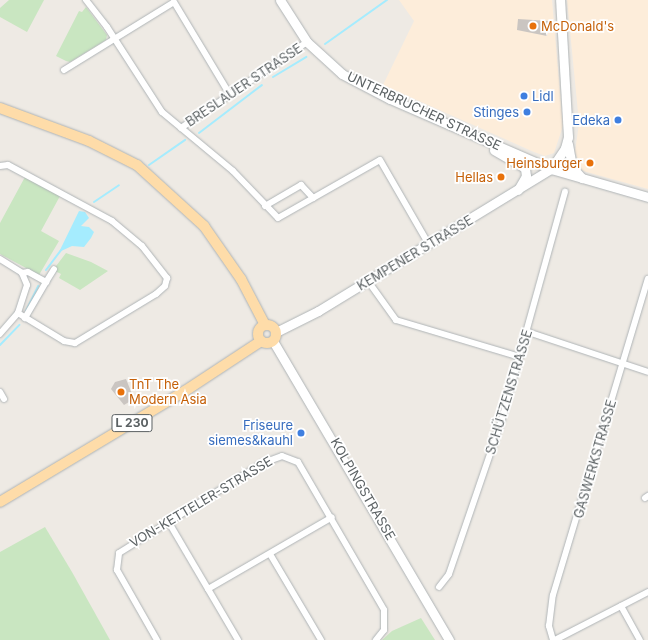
<!DOCTYPE html>
<html>
<head>
<meta charset="utf-8">
<style>
	body { margin:0 }
	#map { position:relative; width:648px; height:640px; overflow:hidden; background:#eeeae4; font-family:Inter,sans-serif }
	div>[style] { position:absolute }
	[style*='--x'] { left:calc(var(--x)*1px); top:calc(var(--y)*1px); width:calc(var(--w)*1px); rotate:calc(var(--a)*1deg) }
	.commercial>* { inset:0; background:#fdedda }
	.green>* { inset:0; background:#c9e6c1 }
	.water>* { inset:0; background:#a5ecfe }
	.stream>* { height:2px; margin:-1px; padding:0 1px; transform-origin:1px; border-radius:1px; background:#a5ecfe }
	.building>* { inset:0; background:#cac5c1 }
	.roads { filter:drop-shadow(0 0 1px #afb4b6) drop-shadow(0 0 1px #afb4b6) }
	.street>* { height:6px; margin:-3px; padding:0 3px; transform-origin:3px; border-radius:3px; background:#fff }
	.secondary>* { height:9px; margin:-4.5px; padding:0 4.5px; transform-origin:4.5px; border-radius:4.5px; background:#fff }
	.primary>* { height:10px; margin:-5px; padding:0 5px; transform-origin:5px; border-radius:5px; background:#fedca9 }
	.primary>.ring { margin:-5px; padding:0; box-sizing:content-box; background:none; border:10px solid #fedca9; border-radius:50% }
	.dots>* { width:11px; height:11px; translate:-50% -50%; box-sizing:border-box; border:2px solid #fff; border-radius:50% }
	span { translate:-50% -50%; white-space:nowrap; text-align:center; line-height:1.15; -webkit-text-stroke:3.5px #fff; paint-order:stroke }
	.shield-label span { padding:1px 3px; background:#fff; border:1px solid; border-radius:3px; -webkit-text-stroke-width:0 }
	.shield-label { font-size:12px; color:#5c6264; font-weight:700 }
	.food-label { font-size:13px; color:#c56008 }
	.left { translate:0 -50%; text-align:left }
	.right { translate:-100% -50%; text-align:right }
	.street-label { font-size:13px; color:#5c6264 }
	.shop-label { font-size:13px; color:#366cbe }
</style>
</head>
<body>
<div id="map">
	<div class="commercial">
		<i style="clip-path:polygon(399px 0,552px 0,563px 126px,554px 153px,545px 156px,534px 152px,383px 85px,414px 21px)"></i>
		<i style="clip-path:polygon(567px 0,648px 0,648px 189px,583px 171px,580px 167px,575px 152px,579px 123px)"></i>
	</div>
	<div class="green">
		<i style="clip-path:polygon(9px 0,44px 0,27px 32px,0 17px,0 8px)"></i>
		<i style="clip-path:polygon(86px 7px,107px 35px,106px 40px,70px 62px,66px 61px,56px 56px,79px 11px,82px 12px)"></i>
		<i style="clip-path:polygon(25px 177px,60px 196px,41px 231px,59px 241px,39px 275px,0 254px,0 223px)"></i>
		<i style="clip-path:polygon(66px 253px,91px 262px,108px 271px,80px 290px,59px 278px,61px 274px,53px 270px)"></i>
		<i style="clip-path:polygon(45px 527px,72px 572px,110px 640px,0 640px,0 552px)"></i>
		<i style="clip-path:polygon(421px 618px,435px 640px,382px 640px,392px 631px)"></i>
	</div>
	<div class="water">
		<i style="clip-path:polygon(79px 211px,85px 212px,89px 218px,81px 226px,89px 227px,94px 232px,91px 238px,84px 247px,72px 246px,59px 252px)"></i>
	</div>
	<div class="stream">
		<i style="--x:325;--y:44;--w:76;--a:-35.4"></i>
		<i style="--x:273;--y:77;--w:39;--a:-31"></i>
		<i style="--x:199;--y:133;--w:79;--a:-37.3"></i>
		<i style="--x:149;--y:165;--w:44;--a:-34.8"></i>
		<i style="--x:94;--y:202;--w:30;--a:-34"></i>
		<i style="--x:46;--y:270;--w:25;--a:-53"></i>
		<i style="--x:26;--y:311;--w:28;--a:-64"></i>
		<i style="--x:0;--y:345;--w:28;--a:-46"></i>
	</div>
	<div class="building">
		<i style="clip-path:polygon(518px 19px,549px 21px,547px 36px,517px 30px)"></i>
		<i style="clip-path:polygon(126px 379px,134px 399px,124px 405px,111px 389px,115px 382px)"></i>
	</div>
	<div class="roads">
		<div class="street">
			<i style="--x:86;--y:0;--w:34;--a:52"></i>
			<i style="--x:107;--y:27;--w:101;--a:57.1"></i>
			<i style="--x:162;--y:112;--w:92;--a:39.7"></i>
			<i style="--x:233;--y:171;--w:65;--a:46.2"></i>
			<i style="--x:278;--y:218;--w:117;--a:-29.6"></i>
			<i style="--x:380;--y:160;--w:98;--a:60"></i>
			<i style="--x:64;--y:70;--w:129;--a:-31.7"></i>
			<i style="--x:174;--y:2;--w:109;--a:58.9"></i>
			<i style="--x:181;--y:128;--w:153;--a:-34.3"></i>
			<i style="--x:0;--y:166;--w:8;--a:-7"></i>
			<i style="--x:8;--y:165;--w:118;--a:28.3"></i>
			<i style="--x:112;--y:221;--w:39;--a:40"></i>
			<i style="--x:142;--y:246;--w:41;--a:52"></i>
			<i style="--x:167;--y:278;--w:8;--a:104"></i>
			<i style="--x:165;--y:286;--w:12;--a:138"></i>
			<i style="--x:156;--y:294;--w:95;--a:148.8"></i>
			<i style="--x:75;--y:343;--w:11;--a:-170"></i>
			<i style="--x:64;--y:341;--w:54;--a:-148.7"></i>
			<i style="--x:265;--y:206;--w:42;--a:-30.3"></i>
			<i style="--x:301;--y:185;--w:18;--a:47"></i>
			<i style="--x:0;--y:259;--w:26;--a:32"></i>
			<i style="--x:22;--y:273;--w:13;--a:67"></i>
			<i style="--x:27;--y:285;--w:29;--a:108"></i>
			<i style="--x:18;--y:313;--w:28;--a:131"></i>
			<i style="--x:22;--y:273;--w:6;--a:-9"></i>
			<i style="--x:28;--y:272;--w:21;--a:29"></i>
			<i style="--x:46;--y:282;--w:42;--a:120.3"></i>
			<i style="--x:368;--y:281;--w:48;--a:54.3"></i>
			<i style="--x:396;--y:320;--w:129;--a:16.6"></i>
			<i style="--x:46;--y:282;--w:15;--a:-58"></i>
			<i style="--x:528;--y:332;--w:126;--a:18.4"></i>
			<i style="--x:0;--y:392;--w:8;--a:60"></i>
			<i style="--x:645;--y:498;--w:4;--a:-34"></i>
			<i style="--x:168;--y:521;--w:138;--a:59.5"></i>
			<i style="--x:270;--y:554;--w:100;--a:59.3"></i>
			<i style="--x:439;--y:587;--w:16;--a:-52"></i>
			<i style="--x:449;--y:574;--w:164;--a:-71.1"></i>
			<i style="--x:502;--y:419;--w:236;--a:-74.5"></i>
			<i style="--x:208;--y:589;--w:143;--a:-30.1"></i>
			<i style="--x:621;--y:606;--w:39;--a:61"></i>
			<i style="--x:157;--y:640;--w:81;--a:-119.7"></i>
			<i style="--x:117;--y:570;--w:17;--a:-83"></i>
			<i style="--x:119;--y:553;--w:170;--a:-32"></i>
			<i style="--x:263;--y:463;--w:20;--a:-20"></i>
			<i style="--x:282;--y:456;--w:17;--a:21"></i>
			<i style="--x:298;--y:462;--w:171;--a:59.8"></i>
			<i style="--x:384;--y:610;--w:20;--a:90"></i>
			<i style="--x:384;--y:630;--w:13;--a:129"></i>
			<i style="--x:553;--y:640;--w:15;--a:-106"></i>
			<i style="--x:549;--y:626;--w:31;--a:-83"></i>
			<i style="--x:553;--y:595;--w:330;--a:-73.3"></i>
			<i style="--x:555;--y:640;--w:105;--a:-27.3"></i>
		</div>
		<div class="secondary">
			<i style="--x:280;--y:0;--w:50;--a:57.3"></i>
			<i style="--x:307;--y:42;--w:47;--a:42.4"></i>
			<i style="--x:342;--y:74;--w:54;--a:27.5"></i>
			<i style="--x:390;--y:99;--w:176;--a:23.5"></i>
			<i style="--x:551;--y:169;--w:101;--a:16.1"></i>
			<i style="--x:568;--y:144;--w:23;--a:80"></i>
			<i style="--x:572;--y:167;--w:15;--a:48"></i>
			<i style="--x:494;--y:150;--w:36;--a:30"></i>
			<i style="--x:525;--y:168;--w:8;--a:83"></i>
			<i style="--x:526;--y:176;--w:16;--a:120"></i>
			<i style="--x:276;--y:332;--w:47;--a:-26.6"></i>
			<i style="--x:318;--y:311;--w:273;--a:-31.4"></i>
			<i style="--x:551;--y:169;--w:25;--a:-56"></i>
			<i style="--x:565;--y:148;--w:11;--a:-75"></i>
			<i style="--x:568;--y:137;--w:137;--a:-93.3"></i>
			<i style="--x:273;--y:341;--w:347;--a:59.5"></i>
		</div>
		<div class="primary">
			<i style="--x:0;--y:108;--w:95;--a:20.3"></i>
			<i style="--x:89;--y:141;--w:54;--a:26.6"></i>
			<i style="--x:137;--y:165;--w:91;--a:42.3"></i>
			<i style="--x:204;--y:226;--w:65;--a:55.1"></i>
			<i style="--x:241;--y:279;--w:52;--a:62.4"></i>
			<i class="ring" style="left:258px;top:325px;width:8px;height:8px"></i>
			<i style="--x:0;--y:502;--w:216;--a:-31"></i>
			<i style="--x:185;--y:391;--w:91;--a:-33.3"></i>
		</div>
	</div>
	<div class="dots">
		<i style="left:533px;top:26px;background:#e8710a"></i>
		<i style="left:524px;top:96px;background:#3f7fe0"></i>
		<i style="left:527px;top:112px;background:#3f7fe0"></i>
		<i style="left:618px;top:120px;background:#3f7fe0"></i>
		<i style="left:590px;top:163px;background:#e8710a"></i>
		<i style="left:501px;top:177px;background:#e8710a"></i>
		<i style="left:121px;top:392px;background:#e8710a"></i>
		<i style="left:301px;top:433px;background:#3f7fe0"></i>
	</div>
	<div class="shield-label">
		<span style="left:132px;top:423px">L 230</span>
	</div>
	<div class="food-label">
		<span class="left" style="left:541px;top:26px">McDonald's</span>
		<span class="right" style="left:582px;top:163px">Heinsburger</span>
		<span class="right" style="left:493px;top:177px">Hellas</span>
		<span class="left" style="left:129px;top:392px">TnT The<br>Modern Asia</span>
	</div>
	<div class="street-label">
		<span style="left:244px;top:85px;rotate:-34deg">BRESLAUER STRASSE</span>
		<span style="left:424px;top:111px;rotate:25deg">UNTERBRUCHER STRASSE</span>
		<span style="left:415px;top:253px;rotate:-31deg">KEMPENER STRASSE</span>
		<span style="left:509px;top:392px;rotate:-73deg">SCHÜTZENSTRASSE</span>
		<span style="left:595px;top:459px;rotate:-74deg">GASWERKSTRASSE</span>
		<span style="left:363px;top:489px;rotate:60deg">KOLPINGSTRASSE</span>
		<span style="left:201px;top:502px;rotate:-31deg">VON-KETTELER-STRASSE</span>
	</div>
	<div class="shop-label">
		<span class="left" style="left:532px;top:96px">Lidl</span>
		<span class="right" style="left:519px;top:112px">Stinges</span>
		<span class="right" style="left:610px;top:120px">Edeka</span>
		<span class="right" style="left:293px;top:433px">Friseure<br>siemes&amp;kauhl</span>
	</div>
</div>
</body>
</html>
